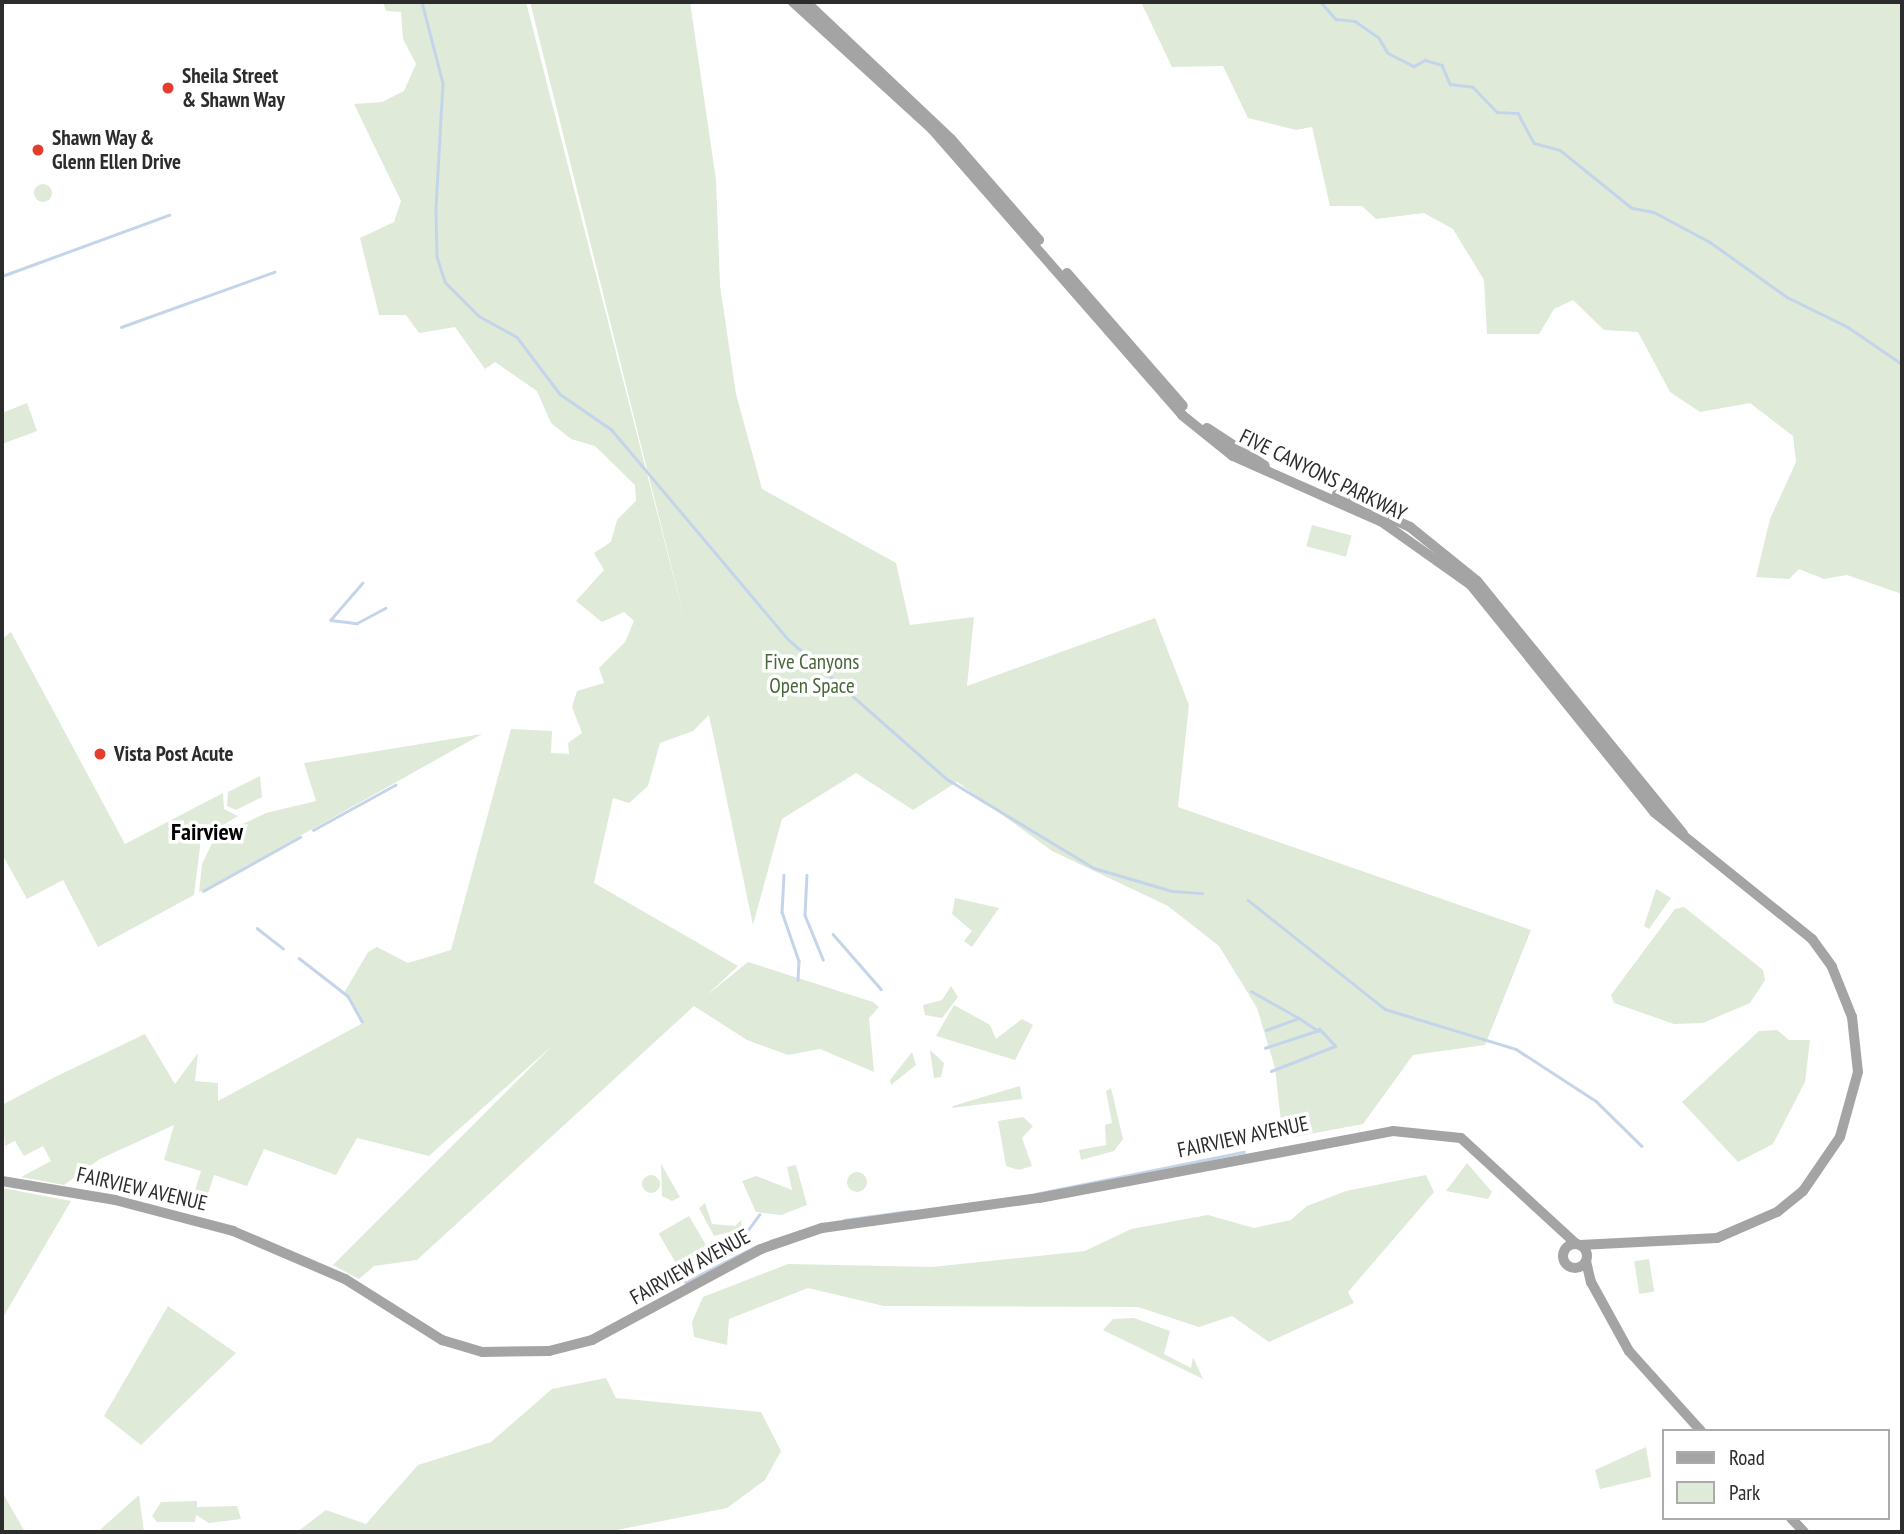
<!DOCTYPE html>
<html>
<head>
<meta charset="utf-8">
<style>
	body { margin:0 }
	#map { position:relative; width:1904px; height:1534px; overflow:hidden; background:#fff; font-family:"PT Sans Narrow",sans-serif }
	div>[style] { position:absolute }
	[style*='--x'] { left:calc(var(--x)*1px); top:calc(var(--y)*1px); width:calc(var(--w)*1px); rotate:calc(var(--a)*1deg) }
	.green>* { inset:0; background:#dfead9; transform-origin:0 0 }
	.round { border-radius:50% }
	.stream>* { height:2.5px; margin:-1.25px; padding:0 1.25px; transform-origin:1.25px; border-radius:1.25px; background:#c4d5ea }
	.major>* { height:10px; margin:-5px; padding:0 5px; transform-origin:5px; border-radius:5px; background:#a4a4a4 }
	.major>.ring { margin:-5px; padding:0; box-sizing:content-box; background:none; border:10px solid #a4a4a4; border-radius:50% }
	.dots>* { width:19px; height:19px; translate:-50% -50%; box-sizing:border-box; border:4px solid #fff; border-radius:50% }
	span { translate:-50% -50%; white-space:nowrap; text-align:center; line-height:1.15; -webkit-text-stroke:7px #fff; paint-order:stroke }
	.poi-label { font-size:21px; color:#2c2c2c; font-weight:700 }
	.left { translate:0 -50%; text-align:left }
	.street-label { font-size:21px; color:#2c2c2c }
	.park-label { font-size:21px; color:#47663a }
	.quarter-label { font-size:24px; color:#000; font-weight:700 }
	.frame { position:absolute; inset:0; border:4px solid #2c2c2c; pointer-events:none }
	.legend { position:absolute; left:1662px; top:1429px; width:228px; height:91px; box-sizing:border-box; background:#fff; border:2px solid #ababab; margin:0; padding:9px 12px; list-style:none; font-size:21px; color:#2c2c2c }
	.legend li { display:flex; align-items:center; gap:14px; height:35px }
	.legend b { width:35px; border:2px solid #ababab }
</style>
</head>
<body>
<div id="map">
	<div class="green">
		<i style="clip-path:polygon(383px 2px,526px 2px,689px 637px,530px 2px,690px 2px,716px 180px,720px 285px,736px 394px,762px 489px,896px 563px,910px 625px,974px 617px,967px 686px,1155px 618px,1189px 705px,1178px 807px,1531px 930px,1485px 1045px,1413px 1055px,1363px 1124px,1283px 1139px,1275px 1068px,1257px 1008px,1219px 946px,1168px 906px,1052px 851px,957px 782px,913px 810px,856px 773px,782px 819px,753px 925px,709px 715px,693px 731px,660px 743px,648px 786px,629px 803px,613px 798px,594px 883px,738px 966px,706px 996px,748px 962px,873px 1002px,879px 1007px,869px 1018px,874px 1072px,820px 1049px,788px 1055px,747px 1040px,694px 1006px,417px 1260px,374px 1266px,359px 1279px,333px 1265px,553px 1045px,429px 1156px,357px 1138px,336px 1175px,264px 1149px,247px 1186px,214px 1175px,202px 1213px,189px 1210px,201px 1171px,164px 1160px,174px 1125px,100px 1159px,64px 1185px,21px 1177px,51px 1161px,43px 1146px,24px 1156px,15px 1141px,5px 1146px,2px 1105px,55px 1077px,145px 1034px,175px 1084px,198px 1053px,195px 1081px,218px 1083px,218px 1101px,363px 1023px,344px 993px,368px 952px,377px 947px,408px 963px,451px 950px,511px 729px,552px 731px,551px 753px,569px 754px,568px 743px,582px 733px,572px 707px,577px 691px,604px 683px,599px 668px,625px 642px,634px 621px,624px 612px,602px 622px,576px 601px,604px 570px,594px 553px,611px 542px,617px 520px,636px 501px,635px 485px,595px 446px,571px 439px,551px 423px,537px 391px,495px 362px,485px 369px,455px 327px,419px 333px,406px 315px,379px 315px,360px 238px,394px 222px,401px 201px,354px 104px,382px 102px,404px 91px,416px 64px,403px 39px,401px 12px,386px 11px)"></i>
		<i style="clip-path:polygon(1141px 2px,1902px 2px,1902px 594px,1847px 575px,1824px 579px,1799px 569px,1789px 579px,1756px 577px,1770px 519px,1796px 462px,1793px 436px,1750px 403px,1700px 412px,1670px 392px,1638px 332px,1604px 330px,1573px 300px,1554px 309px,1539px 334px,1487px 334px,1484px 280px,1453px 229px,1424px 213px,1376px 219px,1362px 206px,1330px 206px,1312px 127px,1296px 130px,1248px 118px,1223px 66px,1172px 67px)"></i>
		<i class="round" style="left:34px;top:184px;width:18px;height:18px"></i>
		<i style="clip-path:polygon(27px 403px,37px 431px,2px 444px,2px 413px)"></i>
		<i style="left:1312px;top:525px;width:41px;height:22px;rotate:15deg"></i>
		<i style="clip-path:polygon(11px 632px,125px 844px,223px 793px,224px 809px,238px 816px,201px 839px,194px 895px,98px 947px,63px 880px,27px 899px,2px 854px,2px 639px)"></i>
		<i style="clip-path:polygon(482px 734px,202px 891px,199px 892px,202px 864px,215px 837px,266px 813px,316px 801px,304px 763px)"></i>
		<i style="clip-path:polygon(260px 776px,262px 797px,236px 810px,227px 806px,228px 792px)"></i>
		<i style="clip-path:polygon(1656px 889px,1671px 898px,1649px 929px,1644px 926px)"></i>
		<i style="clip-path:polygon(955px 898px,999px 908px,972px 947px,964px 941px,972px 931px,952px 914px)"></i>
		<i style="clip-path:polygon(1684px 907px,1763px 970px,1765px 980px,1750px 1003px,1703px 1023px,1674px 1024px,1614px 1003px,1611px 995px,1675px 909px)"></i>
		<i style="clip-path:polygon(951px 986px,958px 997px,942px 1018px,925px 1015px,923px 1005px,942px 1000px)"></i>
		<i style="clip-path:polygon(954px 1005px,990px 1025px,996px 1039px,1022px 1019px,1033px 1025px,1015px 1060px,936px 1036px)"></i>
		<i style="clip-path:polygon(1777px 1030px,1789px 1040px,1810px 1040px,1805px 1082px,1773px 1144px,1738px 1162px,1682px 1102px,1759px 1031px)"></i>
		<i style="clip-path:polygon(930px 1050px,944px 1063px,941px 1077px,934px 1078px)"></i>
		<i style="clip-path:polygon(912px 1052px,916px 1065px,891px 1085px,890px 1080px)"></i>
		<i style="clip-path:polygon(1020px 1086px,1022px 1099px,952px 1108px,953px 1106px)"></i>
		<i style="clip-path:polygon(1111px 1088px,1123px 1139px,1114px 1151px,1081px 1160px,1079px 1150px,1106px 1145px,1105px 1125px,1112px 1123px,1106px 1091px)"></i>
		<i style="clip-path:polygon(1023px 1117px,1033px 1126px,1022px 1138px,1032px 1166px,1019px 1170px,1006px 1166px,998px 1121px)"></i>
		<i style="clip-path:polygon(1467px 1163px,1492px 1192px,1488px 1199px,1446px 1191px)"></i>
		<i style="clip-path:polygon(661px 1164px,680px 1197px,672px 1201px,662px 1196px)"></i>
		<i style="clip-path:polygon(796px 1165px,807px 1205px,781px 1215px,756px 1212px,742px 1181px,756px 1176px,792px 1190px,787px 1167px)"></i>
		<i class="round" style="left:847px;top:1172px;width:20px;height:20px"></i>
		<i style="clip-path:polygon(1426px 1175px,1434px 1192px,1348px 1292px,1354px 1303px,1269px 1342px,1232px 1316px,1199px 1327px,1138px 1307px,884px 1306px,808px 1288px,729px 1319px,727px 1345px,694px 1337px,692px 1322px,703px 1297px,788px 1264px,932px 1267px,1085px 1251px,1131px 1229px,1208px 1215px,1254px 1228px,1291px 1220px,1307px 1206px,1346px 1191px)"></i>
		<i class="round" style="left:642px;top:1175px;width:18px;height:18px"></i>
		<i style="clip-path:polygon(2px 1188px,71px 1201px,2px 1319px)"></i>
		<i style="clip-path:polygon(705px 1203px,712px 1224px,735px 1226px,741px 1220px,742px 1229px,714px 1236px,699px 1208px)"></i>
		<i style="left:689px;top:1216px;width:42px;height:35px;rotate:60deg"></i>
		<i style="left:1649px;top:1259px;width:33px;height:15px;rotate:81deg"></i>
		<i style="clip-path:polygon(168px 1306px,236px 1353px,141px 1445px,104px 1416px)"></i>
		<i style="clip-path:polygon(1134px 1318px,1170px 1331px,1164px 1354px,1191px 1368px,1193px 1357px,1203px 1379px,1103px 1330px,1113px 1319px)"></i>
		<i style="clip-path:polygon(606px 1378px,616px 1398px,761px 1412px,781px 1451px,765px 1480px,727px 1508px,607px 1532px,297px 1532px,326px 1510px,366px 1524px,418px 1465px,491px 1442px,552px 1389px)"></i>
		<i style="clip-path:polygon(1646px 1447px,1651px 1477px,1600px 1489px,1595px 1470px)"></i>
		<i style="clip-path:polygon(2px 1492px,5px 1497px,25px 1532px,2px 1532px)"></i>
		<i style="clip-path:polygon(139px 1495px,144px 1532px,100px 1532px,101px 1529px)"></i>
		<i style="clip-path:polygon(197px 1501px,197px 1507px,237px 1506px,241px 1519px,209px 1523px,196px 1515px,195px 1522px,157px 1522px,152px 1516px,161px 1502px)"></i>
	</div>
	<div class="stream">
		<i style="--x:422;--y:2;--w:84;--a:75.5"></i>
		<i style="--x:443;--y:83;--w:126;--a:93.2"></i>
		<i style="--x:436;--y:209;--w:48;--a:88.8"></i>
		<i style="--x:437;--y:257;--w:26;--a:72"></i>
		<i style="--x:445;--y:282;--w:48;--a:45"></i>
		<i style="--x:479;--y:316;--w:43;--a:28.9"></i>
		<i style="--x:517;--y:337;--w:71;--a:53"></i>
		<i style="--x:560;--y:394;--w:63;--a:34.7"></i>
		<i style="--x:612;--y:430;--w:273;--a:49.9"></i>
		<i style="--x:788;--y:639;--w:212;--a:41.4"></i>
		<i style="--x:947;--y:779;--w:172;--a:31.2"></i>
		<i style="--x:1094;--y:868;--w:81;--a:16.4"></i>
		<i style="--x:1172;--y:891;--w:30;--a:4"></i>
		<i style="--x:1321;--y:2;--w:23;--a:49"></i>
		<i style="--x:1336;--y:19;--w:19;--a:6"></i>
		<i style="--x:1355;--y:21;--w:29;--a:35"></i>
		<i style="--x:1379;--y:38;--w:17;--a:59"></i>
		<i style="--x:1388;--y:53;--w:29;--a:27"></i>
		<i style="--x:1414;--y:66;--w:13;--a:-29"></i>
		<i style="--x:1425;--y:60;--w:18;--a:16"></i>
		<i style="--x:1442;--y:65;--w:21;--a:67"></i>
		<i style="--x:1450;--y:84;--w:23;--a:7"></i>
		<i style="--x:1473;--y:87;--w:35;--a:46"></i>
		<i style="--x:1497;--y:112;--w:21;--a:3"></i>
		<i style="--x:1518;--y:113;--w:34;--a:62"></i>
		<i style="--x:1534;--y:143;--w:27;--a:15"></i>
		<i style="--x:1560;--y:150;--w:92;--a:38.9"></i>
		<i style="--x:1632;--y:208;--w:22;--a:10"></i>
		<i style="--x:1654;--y:212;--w:64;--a:28.2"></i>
		<i style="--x:1710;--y:242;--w:95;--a:35.5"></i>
		<i style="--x:1787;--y:297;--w:68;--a:26.2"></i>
		<i style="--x:1848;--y:327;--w:65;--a:34.4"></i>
		<i style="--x:2;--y:276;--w:178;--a:-20.1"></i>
		<i style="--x:121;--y:327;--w:163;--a:-19.8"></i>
		<i style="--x:363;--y:583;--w:49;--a:130.9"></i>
		<i style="--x:331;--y:620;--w:26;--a:7"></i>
		<i style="--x:357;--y:623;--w:32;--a:-28"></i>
		<i style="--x:313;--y:830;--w:94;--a:-28.8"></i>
		<i style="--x:784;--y:875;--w:37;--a:93"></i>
		<i style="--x:782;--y:912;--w:52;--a:70.9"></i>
		<i style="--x:799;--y:961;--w:19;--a:93"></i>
		<i style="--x:807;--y:875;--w:40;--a:92.9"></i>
		<i style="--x:805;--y:915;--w:48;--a:67.8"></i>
		<i style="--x:203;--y:891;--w:111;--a:-29.1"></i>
		<i style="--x:1248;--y:900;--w:175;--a:38.5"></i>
		<i style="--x:1385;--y:1009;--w:137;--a:17"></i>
		<i style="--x:1516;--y:1049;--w:95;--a:33"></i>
		<i style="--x:1596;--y:1101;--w:64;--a:44.4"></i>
		<i style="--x:257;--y:928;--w:33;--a:38"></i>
		<i style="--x:833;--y:934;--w:73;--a:48.9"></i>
		<i style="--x:299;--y:958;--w:62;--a:37.8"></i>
		<i style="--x:348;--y:996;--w:29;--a:61"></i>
		<i style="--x:1251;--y:991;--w:55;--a:29.4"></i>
		<i style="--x:1266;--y:1030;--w:35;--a:-20"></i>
		<i style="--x:1299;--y:1018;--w:23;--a:34"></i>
		<i style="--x:1318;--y:1031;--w:55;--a:161.9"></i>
		<i style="--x:1271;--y:1071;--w:69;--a:-21.3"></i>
		<i style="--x:1335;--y:1046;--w:23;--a:-133"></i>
		<i style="--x:1035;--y:1194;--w:213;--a:-11.4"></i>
		<i style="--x:844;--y:1220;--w:67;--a:-7.8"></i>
		<i style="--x:748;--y:1230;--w:19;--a:-54"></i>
		<i style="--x:770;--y:1241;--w:35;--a:-18"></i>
		<i style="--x:685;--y:1282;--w:80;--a:-26.6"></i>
	</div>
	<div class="major">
		<i style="--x:793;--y:2;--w:188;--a:42.4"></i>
		<i style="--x:932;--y:129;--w:380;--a:48.8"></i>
		<i style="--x:1182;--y:415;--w:65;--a:38.8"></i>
		<i style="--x:1233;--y:456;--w:163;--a:23.9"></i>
		<i style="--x:1382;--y:522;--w:109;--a:35.3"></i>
		<i style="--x:1471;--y:585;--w:292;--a:51.1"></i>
		<i style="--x:1654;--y:812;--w:203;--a:38.8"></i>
		<i style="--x:1812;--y:939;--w:34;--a:54"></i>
		<i style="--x:1832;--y:967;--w:54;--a:68.2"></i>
		<i style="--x:1852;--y:1017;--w:55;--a:83.8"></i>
		<i style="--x:1858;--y:1072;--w:67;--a:105.5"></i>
		<i style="--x:1840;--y:1137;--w:65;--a:124.4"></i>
		<i style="--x:1803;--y:1191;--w:33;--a:141"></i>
		<i style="--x:1777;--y:1212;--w:65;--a:156.6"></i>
		<i style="--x:1717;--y:1238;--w:137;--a:177.1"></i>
		<i style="--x:806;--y:2;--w:199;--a:43.4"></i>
		<i style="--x:951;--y:139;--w:134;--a:48.9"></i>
		<i style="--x:1067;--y:273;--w:176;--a:48.9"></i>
		<i style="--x:1207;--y:428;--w:69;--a:33.2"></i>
		<i style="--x:1337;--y:494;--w:80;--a:24.3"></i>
		<i style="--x:1410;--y:527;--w:86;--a:38.9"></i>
		<i style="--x:1477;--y:581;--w:326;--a:50.8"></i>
		<i style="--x:2;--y:1181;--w:115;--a:9.5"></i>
		<i style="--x:115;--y:1200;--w:122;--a:14.7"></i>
		<i style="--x:233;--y:1231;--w:122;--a:23.2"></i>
		<i style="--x:345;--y:1279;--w:115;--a:32.2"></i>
		<i style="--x:442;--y:1340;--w:42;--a:16.7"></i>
		<i style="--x:482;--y:1352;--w:67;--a:-0.9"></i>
		<i style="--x:549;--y:1351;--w:44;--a:-14.3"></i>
		<i style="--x:592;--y:1340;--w:192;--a:-28.3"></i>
		<i style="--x:761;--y:1249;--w:65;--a:-19"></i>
		<i style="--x:822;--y:1228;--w:219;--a:-7.9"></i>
		<i style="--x:1039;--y:1198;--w:360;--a:-10.7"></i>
		<i style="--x:1393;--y:1131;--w:68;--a:5.9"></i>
		<i style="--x:1461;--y:1138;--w:155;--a:42.6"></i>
		<i class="ring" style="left:1563px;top:1244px;width:14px;height:14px"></i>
		<i style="--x:1586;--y:1261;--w:22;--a:77"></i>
		<i style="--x:1591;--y:1282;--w:79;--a:61.2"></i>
		<i style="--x:1629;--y:1351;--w:108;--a:48"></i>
		<i style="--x:1791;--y:1518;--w:19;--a:47"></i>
	</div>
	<div class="dots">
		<i style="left:168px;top:88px;background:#e33e2d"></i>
		<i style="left:38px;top:150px;background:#e33e2d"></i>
		<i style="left:100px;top:754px;background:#e33e2d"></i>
	</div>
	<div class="poi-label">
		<span class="left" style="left:182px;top:88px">Sheila Street<br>&amp; Shawn Way</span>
		<span class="left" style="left:52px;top:150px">Shawn Way &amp;<br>Glenn Ellen Drive</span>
		<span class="left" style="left:114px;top:754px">Vista Post Acute</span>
	</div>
	<div class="street-label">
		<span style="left:1323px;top:475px;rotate:26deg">FIVE CANYONS PARKWAY</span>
		<span style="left:1243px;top:1137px;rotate:-12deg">FAIRVIEW AVENUE</span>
		<span style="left:142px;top:1189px;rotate:13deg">FAIRVIEW AVENUE</span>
		<span style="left:690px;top:1267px;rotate:-29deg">FAIRVIEW AVENUE</span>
	</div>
	<div class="park-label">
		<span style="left:812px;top:674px">Five Canyons<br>Open Space</span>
	</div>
	<div class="quarter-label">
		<span style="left:207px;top:832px">Fairview</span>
	</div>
	<div class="frame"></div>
	<ul class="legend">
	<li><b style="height:9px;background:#a4a4a4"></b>Road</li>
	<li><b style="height:19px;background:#dfead9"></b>Park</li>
	</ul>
</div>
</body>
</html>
